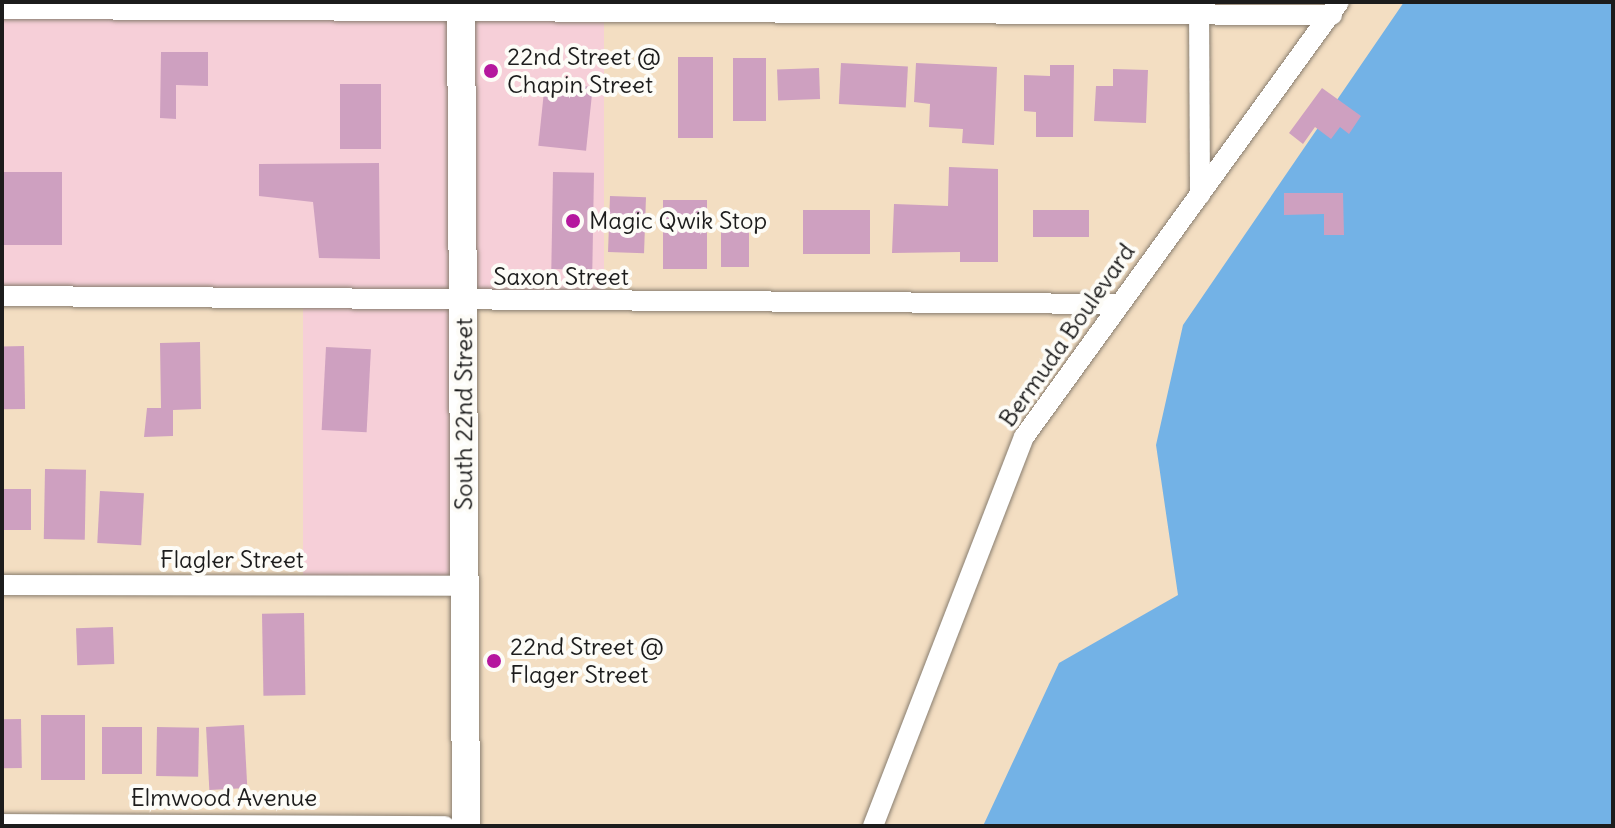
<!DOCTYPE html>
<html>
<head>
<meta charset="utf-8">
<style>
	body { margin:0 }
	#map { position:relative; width:1615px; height:828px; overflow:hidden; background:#f3dec2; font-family:Delius,sans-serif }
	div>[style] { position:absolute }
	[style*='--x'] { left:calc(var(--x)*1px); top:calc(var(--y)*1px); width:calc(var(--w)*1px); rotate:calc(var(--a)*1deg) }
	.built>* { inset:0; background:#f6cfd8 }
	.water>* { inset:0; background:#73b2e6 }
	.building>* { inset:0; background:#cea0c0; transform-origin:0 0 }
	.roads { filter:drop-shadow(0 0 2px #887d6f) drop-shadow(0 0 2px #887d6f) }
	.street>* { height:20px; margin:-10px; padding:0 10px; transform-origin:10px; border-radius:10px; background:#fff }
	.secondary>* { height:28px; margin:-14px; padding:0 14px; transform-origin:14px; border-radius:14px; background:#fff }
	.dots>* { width:22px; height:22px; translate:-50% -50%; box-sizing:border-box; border:4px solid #fdfcf7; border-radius:50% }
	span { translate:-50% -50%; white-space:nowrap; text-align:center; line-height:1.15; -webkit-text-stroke:8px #fdfcf7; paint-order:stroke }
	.poi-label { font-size:24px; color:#1c1c1c }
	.left { translate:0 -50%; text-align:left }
	.street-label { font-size:24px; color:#1c1c1c }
	.frame { position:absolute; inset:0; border:4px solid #1c1c1c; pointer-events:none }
</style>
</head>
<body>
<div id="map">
	<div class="built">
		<i style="clip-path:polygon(2px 2px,604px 13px,604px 300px,466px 301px,463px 593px,303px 590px,303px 297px,2px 292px)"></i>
	</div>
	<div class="water">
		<i style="clip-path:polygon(1404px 2px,1613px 2px,1613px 826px,983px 826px,1059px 663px,1178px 595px,1156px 445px,1183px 325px)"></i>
	</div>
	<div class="building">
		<i style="clip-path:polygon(161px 52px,208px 52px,208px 86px,176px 85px,176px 119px,160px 118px)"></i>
		<i style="left:678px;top:57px;width:35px;height:81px"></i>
		<i style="left:733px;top:58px;width:33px;height:63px"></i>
		<i style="left:841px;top:63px;width:67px;height:41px;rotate:3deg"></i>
		<i style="clip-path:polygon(916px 63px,997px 67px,994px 145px,962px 143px,963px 129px,929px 127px,930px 104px,914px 102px)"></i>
		<i style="clip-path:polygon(1050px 65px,1074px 65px,1073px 137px,1036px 137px,1036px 112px,1024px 111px,1024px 75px,1050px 76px)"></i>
		<i style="left:819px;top:68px;width:31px;height:42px;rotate:88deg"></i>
		<i style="clip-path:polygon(1113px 69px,1148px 70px,1146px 123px,1094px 121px,1096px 86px,1113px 86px)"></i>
		<i style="left:545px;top:82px;width:48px;height:64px;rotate:6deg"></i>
		<i style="left:340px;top:84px;width:41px;height:65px"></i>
		<i style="clip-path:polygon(1322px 88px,1361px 116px,1349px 134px,1340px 127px,1331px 139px,1315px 127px,1303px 144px,1289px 133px)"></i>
		<i style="clip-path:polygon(379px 163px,380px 259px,319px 258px,313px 202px,259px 196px,259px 164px)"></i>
		<i style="clip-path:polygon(949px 167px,998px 169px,998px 262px,960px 262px,960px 252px,892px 253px,894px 204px,948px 206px)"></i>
		<i style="left:2px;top:172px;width:60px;height:73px"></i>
		<i style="left:553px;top:172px;width:41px;height:97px;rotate:1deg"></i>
		<i style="clip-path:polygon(1284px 193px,1343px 193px,1344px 235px,1324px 235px,1324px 214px,1284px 215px)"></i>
		<i style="left:610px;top:196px;width:36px;height:56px;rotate:2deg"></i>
		<i style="left:663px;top:200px;width:44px;height:69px"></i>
		<i style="left:803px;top:210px;width:67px;height:44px"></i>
		<i style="left:1089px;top:210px;width:27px;height:56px;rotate:90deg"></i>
		<i style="left:721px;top:216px;width:28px;height:51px"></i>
		<i style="clip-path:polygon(200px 342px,201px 409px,173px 410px,173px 436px,144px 437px,147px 408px,161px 408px,160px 343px)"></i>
		<i style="left:24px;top:346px;width:63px;height:22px;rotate:89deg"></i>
		<i style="left:326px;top:347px;width:45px;height:83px;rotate:3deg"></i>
		<i style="left:45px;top:469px;width:41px;height:70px;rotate:1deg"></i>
		<i style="left:2px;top:489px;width:29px;height:41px"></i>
		<i style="left:100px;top:491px;width:44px;height:52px;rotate:3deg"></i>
		<i style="left:304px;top:613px;width:82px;height:42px;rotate:89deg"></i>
		<i style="left:113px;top:627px;width:37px;height:37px;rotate:88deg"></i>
		<i style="left:41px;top:715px;width:44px;height:65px"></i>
		<i style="left:21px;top:719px;width:49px;height:19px;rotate:89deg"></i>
		<i style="left:244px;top:725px;width:63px;height:38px;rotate:87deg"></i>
		<i style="left:102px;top:727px;width:40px;height:47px"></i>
		<i style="left:157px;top:727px;width:42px;height:49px;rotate:1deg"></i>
	</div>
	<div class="roads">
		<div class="street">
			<i style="--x:1199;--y:2;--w:193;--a:89.7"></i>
			<i style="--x:2;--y:9;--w:1330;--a:0.26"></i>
			<i style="--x:2;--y:296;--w:1118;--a:0.41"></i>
			<i style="--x:2;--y:585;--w:460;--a:0.1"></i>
			<i style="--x:2;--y:824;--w:443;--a:0.3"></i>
			<i style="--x:873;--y:826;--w:417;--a:-68.8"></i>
			<i style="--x:1024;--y:437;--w:537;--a:-54.09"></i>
		</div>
		<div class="secondary">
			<i style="--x:461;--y:2;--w:824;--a:89.65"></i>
		</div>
	</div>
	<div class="dots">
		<i style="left:491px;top:71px;background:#b5179e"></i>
		<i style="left:573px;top:221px;background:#b5179e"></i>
		<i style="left:494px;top:661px;background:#b5179e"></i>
	</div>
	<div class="poi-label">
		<span class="left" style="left:507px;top:71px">22nd Street @<br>Chapin Street</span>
		<span class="left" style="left:589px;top:221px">Magic Qwik Stop</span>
		<span class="left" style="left:510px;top:661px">22nd Street @<br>Flager Street</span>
	</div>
	<div class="street-label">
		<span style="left:561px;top:277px">Saxon Street</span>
		<span style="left:1067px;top:335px;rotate:-55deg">Bermuda Boulevard</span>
		<span style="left:464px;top:414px;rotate:-90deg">South 22nd Street</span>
		<span style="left:232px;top:560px">Flagler Street</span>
		<span style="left:224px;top:798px">Elmwood Avenue</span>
	</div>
	<div class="frame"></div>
</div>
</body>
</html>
